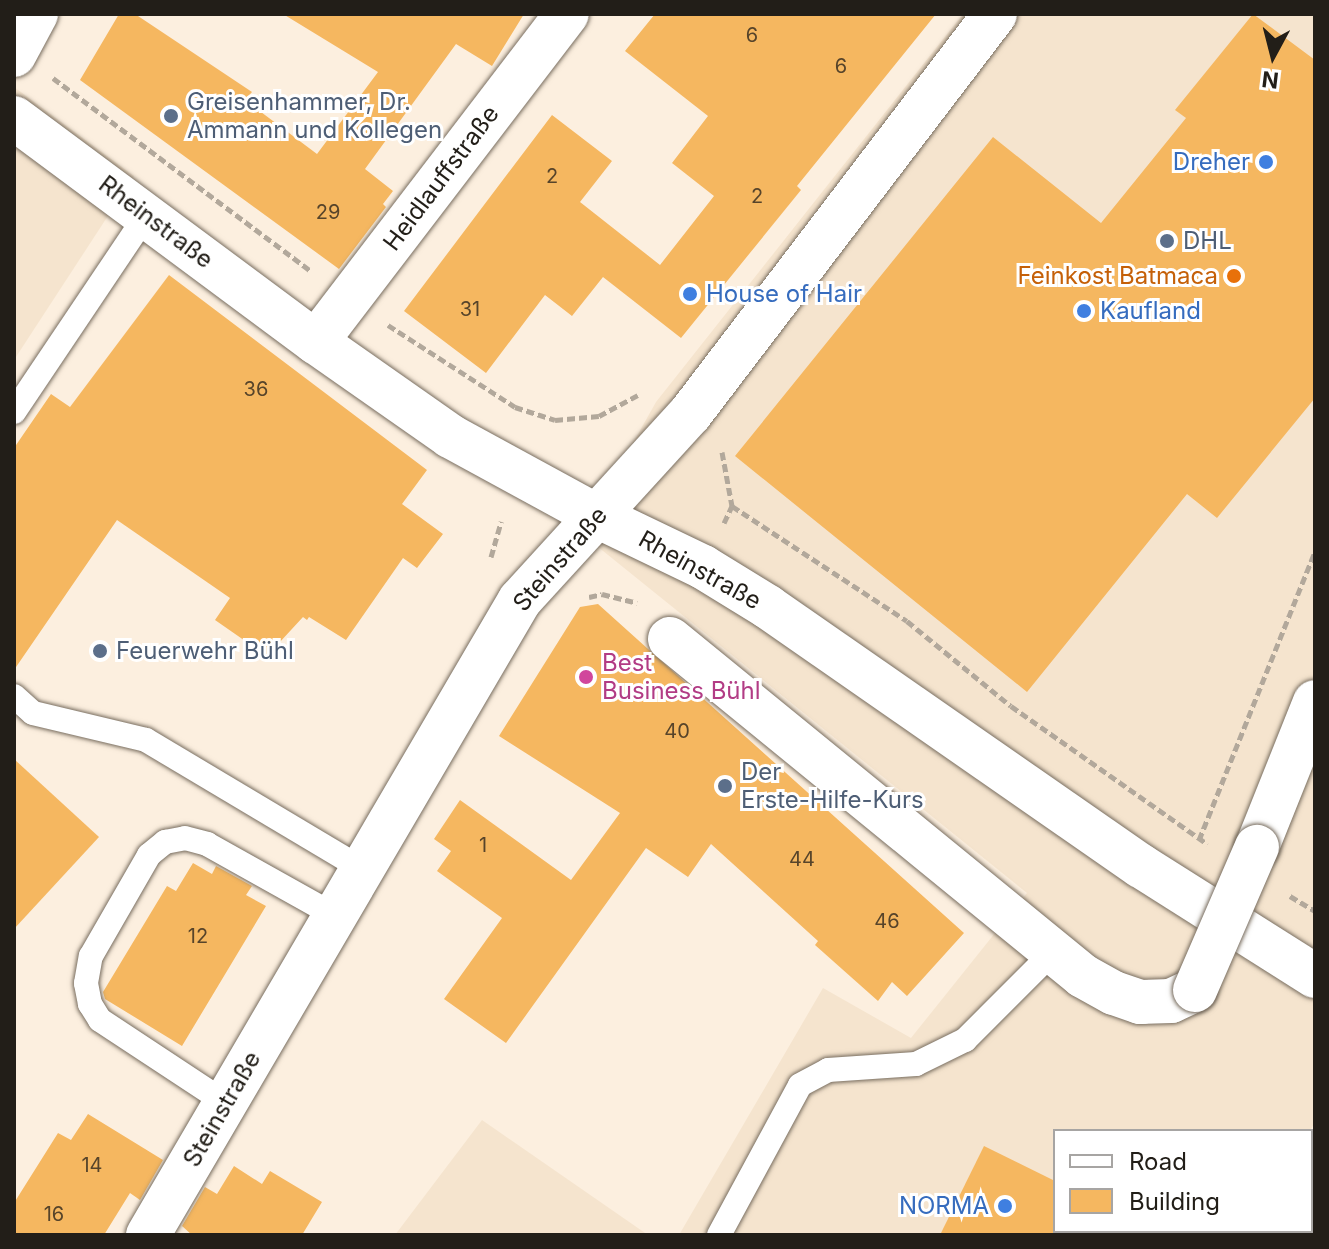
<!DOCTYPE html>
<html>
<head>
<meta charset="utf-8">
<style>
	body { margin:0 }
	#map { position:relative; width:1329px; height:1249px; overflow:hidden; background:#fcefdf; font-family:Inter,sans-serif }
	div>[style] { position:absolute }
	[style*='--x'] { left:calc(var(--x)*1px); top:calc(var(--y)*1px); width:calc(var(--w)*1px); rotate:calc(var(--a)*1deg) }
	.built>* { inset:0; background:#f5e4ce }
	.building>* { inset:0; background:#f5b760 }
	.path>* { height:5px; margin-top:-2.5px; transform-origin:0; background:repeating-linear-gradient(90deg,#b2a89b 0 8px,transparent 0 12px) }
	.roads { filter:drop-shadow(0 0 2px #786d5f) drop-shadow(0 0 2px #786d5f) }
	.lane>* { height:24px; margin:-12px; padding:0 12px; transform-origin:12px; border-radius:12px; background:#fff }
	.street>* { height:44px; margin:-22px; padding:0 22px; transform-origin:22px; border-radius:22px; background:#fff }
	.secondary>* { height:44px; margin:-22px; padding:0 22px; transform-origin:22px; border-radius:22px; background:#fff }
	.rail>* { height:6px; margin-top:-3px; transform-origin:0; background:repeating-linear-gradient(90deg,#8e857a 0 10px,transparent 0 20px) }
	.bridges { filter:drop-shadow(0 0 2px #786d5f) drop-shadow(0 0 2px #786d5f) }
	.street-bridge>* { height:44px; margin:-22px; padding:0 22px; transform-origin:22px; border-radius:22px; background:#fff }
	.dots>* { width:22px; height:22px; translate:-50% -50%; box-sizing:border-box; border:4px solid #fff; border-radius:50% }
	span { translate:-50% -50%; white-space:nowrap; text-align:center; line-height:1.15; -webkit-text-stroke:6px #fff; paint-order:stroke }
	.number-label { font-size:20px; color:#57442a }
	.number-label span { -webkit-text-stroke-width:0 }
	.service-label { font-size:24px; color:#4e5e75 }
	.left { translate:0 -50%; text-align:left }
	.shop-label { font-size:24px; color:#366cbe }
	.right { translate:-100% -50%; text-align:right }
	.street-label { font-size:24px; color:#221e18 }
	.food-label { font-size:24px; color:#c56008 }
	.hotel-label { font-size:24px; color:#b23c85 }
	.frame { position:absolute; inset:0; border:16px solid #221e18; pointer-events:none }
	.legend { position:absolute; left:1053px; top:1129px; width:260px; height:104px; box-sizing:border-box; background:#fff; border:2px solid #a7a5a3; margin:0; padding:10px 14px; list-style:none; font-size:24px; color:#221e18 }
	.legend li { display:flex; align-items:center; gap:16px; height:40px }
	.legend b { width:40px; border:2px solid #a7a5a3 }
	.north { position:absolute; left:1233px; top:16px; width:80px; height:80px; -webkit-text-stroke:6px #fff; paint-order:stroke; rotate:187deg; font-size:22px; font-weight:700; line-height:32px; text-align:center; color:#221e18 }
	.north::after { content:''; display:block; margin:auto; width:28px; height:36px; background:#221e18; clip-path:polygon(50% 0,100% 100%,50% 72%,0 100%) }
</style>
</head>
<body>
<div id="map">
	<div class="built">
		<i style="clip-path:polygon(963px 14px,1315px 14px,1315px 1122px,1310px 1131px,1055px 1131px,1055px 1231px,1256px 1231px,1254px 1235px,679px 1235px,823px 988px,911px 1038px,1027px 893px,582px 534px,656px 402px)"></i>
		<i style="clip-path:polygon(14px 87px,134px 176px,14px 360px)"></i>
		<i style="clip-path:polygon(482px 1120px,648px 1235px,395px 1235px)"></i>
	</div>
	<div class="building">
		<i style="clip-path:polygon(119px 14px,135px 14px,252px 92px,245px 100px,317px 154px,378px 72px,283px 14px,524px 14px,492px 66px,456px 44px,365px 169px,393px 191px,383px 204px,386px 207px,339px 269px,80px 80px)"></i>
		<i style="clip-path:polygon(655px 14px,936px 14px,797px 186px,801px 190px,681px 338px,603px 277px,572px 316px,545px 295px,486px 373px,404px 311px,552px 115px,612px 161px,580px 202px,660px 265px,714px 196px,672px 163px,708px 116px,625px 51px)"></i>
		<i style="clip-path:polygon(1253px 14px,1315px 60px,1315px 398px,1217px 518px,1187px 494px,1027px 692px,735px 456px,993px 137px,1101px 223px,1186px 118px,1175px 110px)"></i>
		<i style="clip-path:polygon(169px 275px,427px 470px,402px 504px,443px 534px,417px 568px,403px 558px,346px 640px,309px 617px,307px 620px,303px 617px,267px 656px,215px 620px,230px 598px,117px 520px,14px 670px,14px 448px,51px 394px,70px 407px)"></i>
		<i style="clip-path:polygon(598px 604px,964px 933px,907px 996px,892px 982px,878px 1001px,815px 945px,818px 941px,711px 844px,688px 877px,646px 848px,506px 1043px,444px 999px,502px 918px,437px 871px,451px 851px,434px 839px,460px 800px,571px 880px,620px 813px,499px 736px,580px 607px)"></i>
		<i style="clip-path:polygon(14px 759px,99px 837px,14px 929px)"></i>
		<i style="clip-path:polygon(193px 863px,212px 874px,216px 866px,252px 886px,246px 895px,266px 906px,182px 1046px,105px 999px,103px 992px,167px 886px,176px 891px)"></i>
		<i style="clip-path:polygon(88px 1114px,163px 1160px,140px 1200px,130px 1193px,104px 1235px,14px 1235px,14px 1203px,58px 1133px,71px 1140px)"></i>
		<i style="clip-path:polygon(984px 1146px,1055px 1181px,1055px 1235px,940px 1235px)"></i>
		<i style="clip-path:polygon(234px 1166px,262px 1184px,270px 1171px,322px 1202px,302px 1235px,192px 1235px,182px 1226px,205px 1187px,217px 1194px)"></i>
	</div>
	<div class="path">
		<i style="--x:53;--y:78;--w:322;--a:36.8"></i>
		<i style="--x:388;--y:325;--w:151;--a:32.8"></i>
		<i style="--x:515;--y:407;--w:42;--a:18"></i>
		<i style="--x:555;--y:420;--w:44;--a:-5.2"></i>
		<i style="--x:599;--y:416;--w:44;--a:-28.3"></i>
		<i style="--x:722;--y:452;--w:55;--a:79.5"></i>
		<i style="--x:732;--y:506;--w:209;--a:33.3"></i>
		<i style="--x:907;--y:621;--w:134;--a:39.3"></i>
		<i style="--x:1011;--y:706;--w:240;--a:35.1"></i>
		<i style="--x:724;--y:523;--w:19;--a:-65"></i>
		<i style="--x:491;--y:557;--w:37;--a:-74"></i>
		<i style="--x:589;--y:597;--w:13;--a:-13"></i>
		<i style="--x:602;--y:594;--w:36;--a:14"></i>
		<i style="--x:1199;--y:840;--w:310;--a:-68.1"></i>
		<i style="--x:1290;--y:896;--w:29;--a:31"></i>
	</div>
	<div class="roads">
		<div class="lane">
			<i style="--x:14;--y:412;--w:239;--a:-56.1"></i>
			<i style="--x:14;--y:696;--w:25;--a:42"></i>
			<i style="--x:33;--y:713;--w:116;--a:13.4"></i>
			<i style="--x:146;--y:740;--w:254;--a:30.8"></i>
			<i style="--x:226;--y:1103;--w:151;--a:-146.6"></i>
			<i style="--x:100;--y:1020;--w:19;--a:-122"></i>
			<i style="--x:90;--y:1004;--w:21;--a:-101"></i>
			<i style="--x:86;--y:983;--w:27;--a:-80"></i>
			<i style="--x:91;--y:956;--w:116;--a:-60.1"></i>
			<i style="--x:149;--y:855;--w:21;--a:-39"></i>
			<i style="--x:165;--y:842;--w:20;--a:-11"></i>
			<i style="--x:185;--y:838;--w:23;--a:15"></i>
			<i style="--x:207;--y:844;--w:148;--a:29.2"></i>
			<i style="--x:719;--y:1235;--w:170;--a:-61.6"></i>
			<i style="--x:800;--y:1085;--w:32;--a:-28"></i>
			<i style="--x:828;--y:1070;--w:88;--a:-3.9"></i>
			<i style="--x:916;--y:1064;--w:55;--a:-26.1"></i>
			<i style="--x:965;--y:1040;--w:123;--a:-45"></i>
		</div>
		<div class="street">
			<i style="--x:14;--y:55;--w:47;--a:-61.8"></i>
			<i style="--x:316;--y:342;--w:413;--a:-52.6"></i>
			<i style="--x:670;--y:639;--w:533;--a:39.21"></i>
			<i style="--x:1083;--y:976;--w:35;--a:29"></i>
			<i style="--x:1114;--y:993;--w:28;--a:19"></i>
			<i style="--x:1140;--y:1002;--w:31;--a:-2"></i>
			<i style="--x:1171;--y:1001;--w:26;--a:-25"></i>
			<i style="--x:1257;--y:847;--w:156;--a:-68.2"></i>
			<i style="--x:148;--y:1235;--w:736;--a:-59.64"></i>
			<i style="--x:520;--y:600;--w:252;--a:-47.6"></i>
			<i style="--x:690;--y:414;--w:503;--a:-52.67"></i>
		</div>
		<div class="secondary">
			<i style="--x:14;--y:118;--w:376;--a:36.6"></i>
			<i style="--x:316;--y:342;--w:164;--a:35"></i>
			<i style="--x:450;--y:436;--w:167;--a:28.6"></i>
			<i style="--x:597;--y:516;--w:118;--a:25.7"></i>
			<i style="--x:703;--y:567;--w:76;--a:31.6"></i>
			<i style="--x:768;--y:607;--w:454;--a:34.8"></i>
			<i style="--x:1141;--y:866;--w:206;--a:32.3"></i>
		</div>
	</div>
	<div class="rail">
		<i style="--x:1311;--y:1188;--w:8;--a:-60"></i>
		<i style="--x:1285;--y:1235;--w:4;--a:-63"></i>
	</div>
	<div class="bridges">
		<div class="street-bridge">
			<i style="--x:1195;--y:990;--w:156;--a:-66.6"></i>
		</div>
	</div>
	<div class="dots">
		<i style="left:171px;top:116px;background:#5c6f8a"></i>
		<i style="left:1266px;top:162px;background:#3f7fe0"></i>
		<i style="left:1167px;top:241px;background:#5c6f8a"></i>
		<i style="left:1234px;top:276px;background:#e8710a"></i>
		<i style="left:690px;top:294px;background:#3f7fe0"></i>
		<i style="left:1084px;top:311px;background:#3f7fe0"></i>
		<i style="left:100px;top:651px;background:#5c6f8a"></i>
		<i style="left:586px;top:677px;background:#d1479c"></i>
		<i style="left:725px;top:786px;background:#5c6f8a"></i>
		<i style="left:1005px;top:1206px;background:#3f7fe0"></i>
	</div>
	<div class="number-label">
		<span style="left:752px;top:35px">6</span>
		<span style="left:841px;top:66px">6</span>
		<span style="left:552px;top:176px">2</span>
		<span style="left:757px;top:196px">2</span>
		<span style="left:328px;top:212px">29</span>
		<span style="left:470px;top:309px">31</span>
		<span style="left:256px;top:389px">36</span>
		<span style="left:677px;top:731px">40</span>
		<span style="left:483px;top:845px">1</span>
		<span style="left:802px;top:859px">44</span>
		<span style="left:887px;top:921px">46</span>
		<span style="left:198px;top:936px">12</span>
		<span style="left:92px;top:1165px">14</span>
		<span style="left:54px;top:1214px">16</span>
	</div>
	<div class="service-label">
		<span class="left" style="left:187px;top:116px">Greisenhammer, Dr.<br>Ammann und Kollegen</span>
		<span class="left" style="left:1183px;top:241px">DHL</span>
		<span class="left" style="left:116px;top:651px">Feuerwehr Bühl</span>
		<span class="left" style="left:741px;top:786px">Der<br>Erste-Hilfe-Kurs</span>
	</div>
	<div class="shop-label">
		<span class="right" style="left:1250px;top:162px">Dreher</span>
		<span class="left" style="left:706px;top:294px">House of Hair</span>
		<span class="left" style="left:1100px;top:311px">Kaufland</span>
		<span class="right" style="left:989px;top:1206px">NORMA</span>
	</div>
	<div class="street-label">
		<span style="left:441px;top:178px;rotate:-53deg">Heidlauffstraße</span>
		<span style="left:156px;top:222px;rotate:37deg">Rheinstraße</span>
		<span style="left:560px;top:559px;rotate:-49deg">Steinstraße</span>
		<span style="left:700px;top:570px;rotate:29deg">Rheinstraße</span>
		<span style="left:222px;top:1109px;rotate:-60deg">Steinstraße</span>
	</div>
	<div class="food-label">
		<span class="right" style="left:1218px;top:276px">Feinkost Batmaca</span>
	</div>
	<div class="hotel-label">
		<span class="left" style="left:602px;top:677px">Best<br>Business Bühl</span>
	</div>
	<div class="frame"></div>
	<ul class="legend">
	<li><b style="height:10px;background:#fff"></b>Road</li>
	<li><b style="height:22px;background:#f5b760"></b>Building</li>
	</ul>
	<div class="north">N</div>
</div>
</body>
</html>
